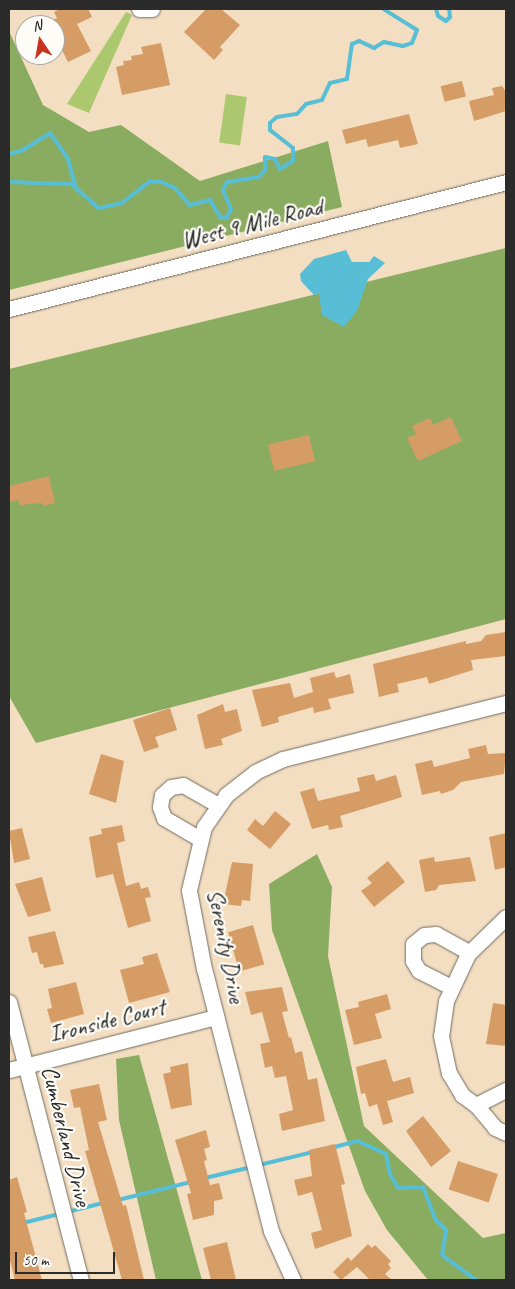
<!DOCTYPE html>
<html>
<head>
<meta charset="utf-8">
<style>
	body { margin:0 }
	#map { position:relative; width:515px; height:1289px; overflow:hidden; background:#f3dec1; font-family:Caveat,sans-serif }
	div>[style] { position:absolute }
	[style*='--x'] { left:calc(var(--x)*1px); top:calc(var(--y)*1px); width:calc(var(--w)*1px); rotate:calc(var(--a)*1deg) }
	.green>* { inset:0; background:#acc86e; transform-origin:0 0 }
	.forest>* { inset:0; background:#89ac61 }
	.water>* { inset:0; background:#58bed6 }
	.stream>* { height:4px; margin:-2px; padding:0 2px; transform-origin:2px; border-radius:2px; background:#58bed6 }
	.building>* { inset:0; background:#d59c66; transform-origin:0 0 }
	.roads { filter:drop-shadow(0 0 1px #716a60) drop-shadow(0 0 1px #716a60) }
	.minor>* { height:15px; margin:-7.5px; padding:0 7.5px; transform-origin:7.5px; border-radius:7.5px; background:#fff }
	span { translate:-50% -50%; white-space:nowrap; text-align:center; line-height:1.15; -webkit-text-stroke:4.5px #fdfcf7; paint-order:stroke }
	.street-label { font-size:24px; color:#2b2b2b }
	.frame { position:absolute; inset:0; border:10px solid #2b2b2b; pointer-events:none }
	.north { position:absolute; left:15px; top:15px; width:50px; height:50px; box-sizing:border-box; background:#fdfcf7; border:1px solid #a9a8a5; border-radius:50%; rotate:348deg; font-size:14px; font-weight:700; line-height:20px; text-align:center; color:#2b2b2b }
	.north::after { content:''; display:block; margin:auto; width:18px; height:22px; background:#c8321e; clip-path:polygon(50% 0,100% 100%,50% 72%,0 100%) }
	.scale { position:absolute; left:15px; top:1252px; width:100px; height:22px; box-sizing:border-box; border:2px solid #2b2b2b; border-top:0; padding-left:6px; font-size:15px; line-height:18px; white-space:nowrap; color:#2b2b2b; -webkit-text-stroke:4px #fdfcf7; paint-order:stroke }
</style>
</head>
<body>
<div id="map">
	<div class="green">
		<i style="clip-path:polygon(126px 12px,132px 15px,89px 113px,67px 104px)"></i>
		<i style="left:226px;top:94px;width:21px;height:49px;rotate:8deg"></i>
	</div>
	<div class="forest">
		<i style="clip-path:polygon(9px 31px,43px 105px,89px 132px,121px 125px,200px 181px,328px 141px,342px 207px,9px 290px)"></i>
		<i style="clip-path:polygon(506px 248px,506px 619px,36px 743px,9px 696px,9px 369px)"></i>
		<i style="clip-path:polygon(317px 854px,332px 887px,328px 956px,364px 1126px,483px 1238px,506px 1233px,506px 1280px,428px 1280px,387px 1230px,365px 1191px,272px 930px,269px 884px)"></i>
		<i style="clip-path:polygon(139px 1055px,202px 1280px,156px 1280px,119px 1120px,116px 1059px)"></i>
	</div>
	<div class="water">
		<i style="clip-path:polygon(346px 250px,352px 262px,369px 262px,374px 256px,385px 263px,368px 279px,357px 311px,344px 327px,322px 315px,319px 294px,314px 295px,301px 281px,300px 274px,314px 259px)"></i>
	</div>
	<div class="stream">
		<i style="--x:436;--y:9;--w:7;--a:74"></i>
		<i style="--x:438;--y:16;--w:9;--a:32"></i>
		<i style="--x:446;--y:21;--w:6;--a:-45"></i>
		<i style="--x:450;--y:17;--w:8;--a:-97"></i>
		<i style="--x:9;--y:154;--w:15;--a:-16"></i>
		<i style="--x:23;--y:150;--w:32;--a:-32"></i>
		<i style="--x:50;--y:133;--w:32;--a:55"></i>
		<i style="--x:68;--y:159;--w:28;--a:75"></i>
		<i style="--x:9;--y:182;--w:62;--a:1.8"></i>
		<i style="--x:71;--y:184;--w:37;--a:41"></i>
		<i style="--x:99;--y:208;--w:24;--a:-12"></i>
		<i style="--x:122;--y:203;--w:36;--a:-38"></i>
		<i style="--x:150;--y:181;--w:11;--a:5"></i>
		<i style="--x:161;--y:182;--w:15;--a:23"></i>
		<i style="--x:175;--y:188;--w:23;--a:49"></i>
		<i style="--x:190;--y:205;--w:21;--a:-14"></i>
		<i style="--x:210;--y:200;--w:21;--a:59"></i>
		<i style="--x:221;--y:218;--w:6;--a:-9"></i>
		<i style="--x:227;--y:217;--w:9;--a:-63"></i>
		<i style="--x:231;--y:209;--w:21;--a:-113"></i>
		<i style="--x:223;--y:190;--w:9;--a:-63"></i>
		<i style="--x:227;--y:182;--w:32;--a:-9"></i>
		<i style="--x:259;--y:177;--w:9;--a:-49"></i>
		<i style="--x:265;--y:170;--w:13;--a:-90"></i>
		<i style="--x:265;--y:157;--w:10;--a:11"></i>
		<i style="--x:275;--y:159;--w:11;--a:63"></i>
		<i style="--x:280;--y:169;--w:15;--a:-32"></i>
		<i style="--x:293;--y:161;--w:13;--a:-90"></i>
		<i style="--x:293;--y:148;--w:29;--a:-142"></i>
		<i style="--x:270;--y:130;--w:7;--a:-90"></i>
		<i style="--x:270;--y:123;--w:9;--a:-41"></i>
		<i style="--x:277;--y:117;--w:20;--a:-9"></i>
		<i style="--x:297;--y:114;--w:13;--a:-48"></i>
		<i style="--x:306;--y:104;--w:16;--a:-14"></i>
		<i style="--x:322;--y:100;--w:19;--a:-65"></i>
		<i style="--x:330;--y:83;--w:17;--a:-13"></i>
		<i style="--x:347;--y:79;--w:35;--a:-82"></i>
		<i style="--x:352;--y:44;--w:8;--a:-23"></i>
		<i style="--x:359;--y:41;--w:17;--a:25"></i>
		<i style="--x:374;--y:48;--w:12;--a:-31"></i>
		<i style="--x:384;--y:42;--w:19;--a:12"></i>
		<i style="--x:403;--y:46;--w:9;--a:-18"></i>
		<i style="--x:412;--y:43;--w:14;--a:-69"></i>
		<i style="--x:417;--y:30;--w:39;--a:-148"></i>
		<i style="--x:331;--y:1148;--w:28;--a:-15"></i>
		<i style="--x:358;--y:1141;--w:31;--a:25"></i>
		<i style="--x:386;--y:1154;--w:20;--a:79"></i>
		<i style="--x:390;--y:1174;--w:16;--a:60"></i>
		<i style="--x:398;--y:1188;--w:25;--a:-2"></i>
		<i style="--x:423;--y:1187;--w:34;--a:69"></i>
		<i style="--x:435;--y:1219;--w:16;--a:45"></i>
		<i style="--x:446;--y:1230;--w:25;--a:99"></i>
		<i style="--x:442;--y:1255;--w:42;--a:36.3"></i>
		<i style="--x:259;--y:1165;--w:56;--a:-13.5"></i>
		<i style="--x:205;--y:1178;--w:48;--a:-13.2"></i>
		<i style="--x:118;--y:1200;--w:75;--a:-13.9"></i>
		<i style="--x:67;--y:1212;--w:38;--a:-14"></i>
		<i style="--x:23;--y:1223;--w:38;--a:-14"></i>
	</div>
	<div class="building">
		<i style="clip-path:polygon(60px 9px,88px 9px,92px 17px,77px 24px,91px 51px,68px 62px,62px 50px,55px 53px,55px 25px,50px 22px,57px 18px,54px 12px)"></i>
		<i style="clip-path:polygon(206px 9px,221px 9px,240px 25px,220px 47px,223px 50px,214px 60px,184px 32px)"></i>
		<i style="clip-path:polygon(161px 43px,170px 85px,122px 95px,116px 67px,124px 65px,123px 61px,132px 60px,131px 56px,143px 54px,141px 47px)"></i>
		<i style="left:462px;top:81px;width:16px;height:22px;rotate:76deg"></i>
		<i style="clip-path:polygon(502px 86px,506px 92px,506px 111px,474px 121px,469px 101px,494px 95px,492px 88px)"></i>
		<i style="clip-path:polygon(409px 114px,418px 144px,400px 148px,398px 140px,368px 147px,366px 139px,346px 144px,342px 130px)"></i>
		<i style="clip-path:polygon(451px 417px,462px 441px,418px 461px,407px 438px,416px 434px,412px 426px,430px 418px,433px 425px)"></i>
		<i style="left:309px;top:435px;width:27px;height:42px;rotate:77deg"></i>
		<i style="clip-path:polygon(49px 476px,55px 503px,43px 506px,42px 503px,20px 505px,18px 500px,9px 502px,9px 486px)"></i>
		<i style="clip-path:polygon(506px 632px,506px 656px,471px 660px,473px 670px,429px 684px,427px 677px,397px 684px,399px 692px,379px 697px,373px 664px,466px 641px,466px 644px,481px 641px,486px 635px)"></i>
		<i style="clip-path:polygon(334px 672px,336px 678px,350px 674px,354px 693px,328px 699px,331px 709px,314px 713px,313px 707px,278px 717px,279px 722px,262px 727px,252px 690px,290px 683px,294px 698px,313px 692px,310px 678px)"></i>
		<i style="clip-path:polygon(223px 704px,225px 712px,237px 709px,242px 731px,221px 739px,223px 745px,205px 749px,197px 715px)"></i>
		<i style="clip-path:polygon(170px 708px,177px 730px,155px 737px,159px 747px,144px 752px,133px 720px)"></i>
		<i style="clip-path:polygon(486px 745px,488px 754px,506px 753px,504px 774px,461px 782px,453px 790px,441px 794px,440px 791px,422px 795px,415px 764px,432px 760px,434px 767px,470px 758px,468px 749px)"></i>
		<i style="clip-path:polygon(101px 754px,124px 761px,116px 803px,89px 794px)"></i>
		<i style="clip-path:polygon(374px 774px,376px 781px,396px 775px,402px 797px,340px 816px,343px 827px,329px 830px,328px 825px,312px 829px,300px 792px,314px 788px,318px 801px,360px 791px,357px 778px)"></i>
		<i style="clip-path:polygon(275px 811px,291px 824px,270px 849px,247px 830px,255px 819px,263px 826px)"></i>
		<i style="clip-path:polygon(122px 825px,125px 841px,117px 843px,126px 886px,139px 882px,141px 889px,148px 887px,151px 897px,145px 898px,151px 921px,128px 928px,113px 874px,96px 878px,89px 837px,102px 834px,101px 829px)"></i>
		<i style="clip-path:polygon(22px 828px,30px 859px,14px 863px,9px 831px)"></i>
		<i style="clip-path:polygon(506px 833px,506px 867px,495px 870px,489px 837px)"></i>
		<i style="clip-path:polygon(434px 857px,435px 862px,470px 857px,476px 881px,439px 885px,436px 890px,425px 892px,419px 860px)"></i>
		<i style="clip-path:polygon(388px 861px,405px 882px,374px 907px,361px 891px,372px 883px,367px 878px)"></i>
		<i style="clip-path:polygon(232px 862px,253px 864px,250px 901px,242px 900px,241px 906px,223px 904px)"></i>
		<i style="clip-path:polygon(42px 877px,51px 911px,28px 917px,15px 884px)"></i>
		<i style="left:253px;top:925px;width:41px;height:26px;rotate:74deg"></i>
		<i style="clip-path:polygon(55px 931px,64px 964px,44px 968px,43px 964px,40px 964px,37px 952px,32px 953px,28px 937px)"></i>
		<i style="clip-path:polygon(157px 953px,170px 992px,129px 1003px,120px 970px,144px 964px,142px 957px)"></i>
		<i style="clip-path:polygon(76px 982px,84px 1014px,51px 1023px,47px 1009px,52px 1008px,48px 989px)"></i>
		<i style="clip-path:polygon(282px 987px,288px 1011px,282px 1012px,289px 1038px,291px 1037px,295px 1053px,302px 1051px,308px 1080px,317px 1078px,325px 1121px,282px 1131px,279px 1114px,293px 1110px,286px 1076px,275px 1078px,272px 1066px,265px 1068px,260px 1044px,270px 1042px,262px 1012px,251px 1015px,245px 992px)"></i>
		<i style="clip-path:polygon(387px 994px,391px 1009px,375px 1014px,382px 1038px,354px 1045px,345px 1010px,359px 1007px,358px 1002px)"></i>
		<i style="clip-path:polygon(493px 1003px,506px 1005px,506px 1046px,486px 1044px)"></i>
		<i style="clip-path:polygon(386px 1059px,393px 1082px,410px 1077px,414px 1093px,387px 1101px,393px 1122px,383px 1125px,377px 1104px,369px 1107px,365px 1093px,361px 1094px,356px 1067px)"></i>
		<i style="clip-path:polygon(188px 1063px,192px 1105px,171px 1109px,163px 1074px,171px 1072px,170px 1067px)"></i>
		<i style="clip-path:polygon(99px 1084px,107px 1120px,98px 1122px,123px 1206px,126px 1205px,144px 1280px,122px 1280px,85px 1151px,89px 1150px,80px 1107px,74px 1108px,70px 1090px)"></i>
		<i style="clip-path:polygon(423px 1116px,451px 1151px,431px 1167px,406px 1131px)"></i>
		<i style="clip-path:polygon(206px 1130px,210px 1147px,204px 1149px,207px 1160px,204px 1161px,210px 1185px,219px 1183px,223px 1199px,214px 1201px,214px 1215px,193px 1220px,187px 1194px,191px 1193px,175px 1140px)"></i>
		<i style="clip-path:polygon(335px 1144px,345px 1184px,341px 1185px,352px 1236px,315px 1249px,311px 1233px,322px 1230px,312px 1192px,298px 1196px,294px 1180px,312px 1176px,309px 1150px)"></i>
		<i style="left:458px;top:1161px;width:42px;height:30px;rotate:18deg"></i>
		<i style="clip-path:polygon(17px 1177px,27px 1212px,24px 1213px,42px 1280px,15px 1280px,9px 1256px,9px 1180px)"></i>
		<i style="clip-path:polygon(227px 1242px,236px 1280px,211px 1280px,203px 1248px)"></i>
		<i style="clip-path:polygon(368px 1244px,372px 1248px,375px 1245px,391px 1261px,388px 1264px,391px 1268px,385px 1274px,392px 1280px,370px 1280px,357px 1267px,341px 1280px,333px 1272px,348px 1257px,351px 1261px)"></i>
	</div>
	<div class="roads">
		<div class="minor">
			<i style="--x:139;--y:9;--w:13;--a:0"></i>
			<i style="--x:9;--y:309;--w:513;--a:-14.33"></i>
			<i style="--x:200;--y:839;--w:42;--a:-149.7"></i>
			<i style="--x:164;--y:818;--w:12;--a:-110"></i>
			<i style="--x:160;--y:807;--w:12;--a:-81"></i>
			<i style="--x:162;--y:795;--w:12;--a:-42"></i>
			<i style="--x:171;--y:787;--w:12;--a:-9"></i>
			<i style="--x:183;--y:785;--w:40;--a:29.7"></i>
			<i style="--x:506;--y:917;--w:53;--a:135.8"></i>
			<i style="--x:468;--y:954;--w:52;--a:115.1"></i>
			<i style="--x:446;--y:1001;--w:35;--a:98"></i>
			<i style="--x:441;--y:1036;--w:38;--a:78"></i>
			<i style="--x:449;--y:1073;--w:26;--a:59"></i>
			<i style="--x:462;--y:1095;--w:17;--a:36"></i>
			<i style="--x:476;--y:1105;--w:30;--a:50"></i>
			<i style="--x:495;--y:1128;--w:12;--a:24"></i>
			<i style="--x:451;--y:987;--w:36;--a:-153"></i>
			<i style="--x:419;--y:971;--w:12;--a:-121"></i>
			<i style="--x:413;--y:961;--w:17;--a:-90"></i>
			<i style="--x:413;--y:944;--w:14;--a:-39"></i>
			<i style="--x:424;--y:935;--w:12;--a:-5"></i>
			<i style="--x:436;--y:934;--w:38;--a:29"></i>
			<i style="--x:9;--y:1002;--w:287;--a:75.5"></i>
			<i style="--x:9;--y:1070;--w:214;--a:-14.4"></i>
			<i style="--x:476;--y:1105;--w:34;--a:-27"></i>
			<i style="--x:293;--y:1280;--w:54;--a:-114.2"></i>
			<i style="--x:271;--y:1231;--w:270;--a:-104.3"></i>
			<i style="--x:204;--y:969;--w:80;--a:-100.8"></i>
			<i style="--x:189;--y:890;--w:65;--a:-76.6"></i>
			<i style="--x:204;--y:827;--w:39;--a:-55"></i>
			<i style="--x:226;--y:795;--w:37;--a:-38"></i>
			<i style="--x:255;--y:772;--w:31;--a:-25"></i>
			<i style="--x:283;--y:759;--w:230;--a:-14.1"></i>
		</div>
	</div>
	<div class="street-label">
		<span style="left:252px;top:224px;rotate:-14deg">West 9 Mile Road</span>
		<span style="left:226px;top:946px;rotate:79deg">Serenity Drive</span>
		<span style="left:107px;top:1021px;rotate:-14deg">Ironside Court</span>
		<span style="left:66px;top:1136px;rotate:76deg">Cumberland Drive</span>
	</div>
	<div class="frame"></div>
	<div class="north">N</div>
	<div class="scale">50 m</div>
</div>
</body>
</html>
